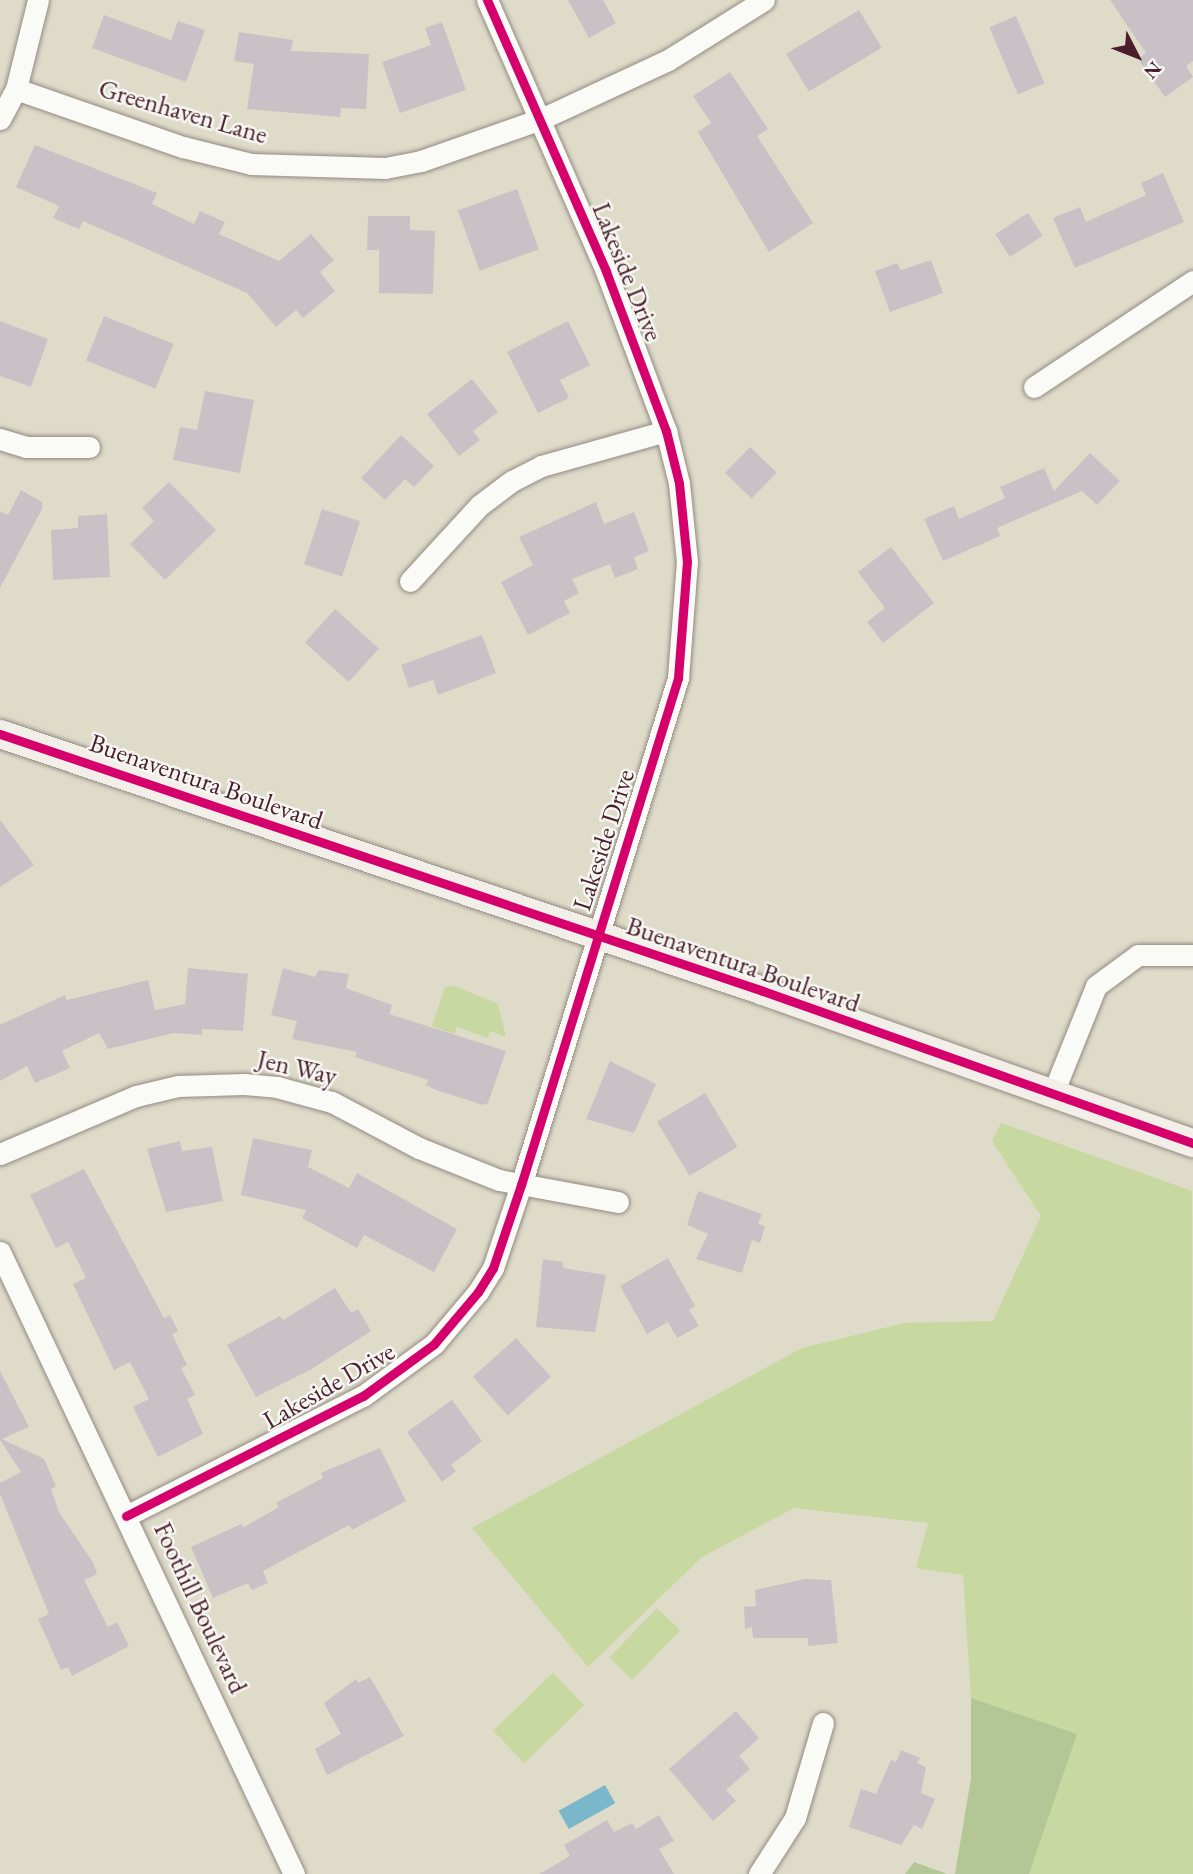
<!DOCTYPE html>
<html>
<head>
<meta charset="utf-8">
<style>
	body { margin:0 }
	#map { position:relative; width:1193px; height:1874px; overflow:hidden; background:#dedbc9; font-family:"EB Garamond",serif }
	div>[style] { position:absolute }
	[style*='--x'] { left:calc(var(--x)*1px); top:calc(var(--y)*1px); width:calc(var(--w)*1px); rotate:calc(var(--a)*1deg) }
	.green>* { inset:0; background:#c7d8a0; transform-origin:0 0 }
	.forest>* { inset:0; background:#b3c796 }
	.water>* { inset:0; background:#7ab7cb; transform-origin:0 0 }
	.building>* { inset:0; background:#c8c2c7; transform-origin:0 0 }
	.roads { filter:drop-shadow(0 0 2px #938a83) drop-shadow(0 0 2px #938a83) }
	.street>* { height:21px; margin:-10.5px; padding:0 10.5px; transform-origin:10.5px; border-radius:10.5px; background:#fafaf7 }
	.secondary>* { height:28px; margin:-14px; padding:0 14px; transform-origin:14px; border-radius:14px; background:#f2efe8 }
	.cycleway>* { height:9px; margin:-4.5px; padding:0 4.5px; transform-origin:4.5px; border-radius:4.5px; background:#d6006c }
	span { translate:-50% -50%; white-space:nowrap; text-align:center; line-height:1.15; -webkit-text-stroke:5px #f6f6f2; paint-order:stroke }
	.street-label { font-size:26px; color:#4a1f2b }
	.north { position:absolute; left:1102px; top:21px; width:70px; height:70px; -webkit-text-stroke:5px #f6f6f2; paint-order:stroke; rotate:132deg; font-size:19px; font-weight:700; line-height:28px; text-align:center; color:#4a1f2b }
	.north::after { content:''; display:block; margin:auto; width:24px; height:32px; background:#4a1f2b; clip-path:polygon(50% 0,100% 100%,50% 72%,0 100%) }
</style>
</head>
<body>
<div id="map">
	<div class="green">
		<i style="clip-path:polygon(455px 986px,498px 1004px,506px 1037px,490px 1031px,488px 1038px,457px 1027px,454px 1034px,432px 1026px,445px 987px)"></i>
		<i style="clip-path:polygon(1001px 1123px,1192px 1191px,1193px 1874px,1029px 1874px,1076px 1734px,971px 1698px,963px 1575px,916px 1568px,928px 1523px,794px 1508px,702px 1557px,588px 1667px,472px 1528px,802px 1348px,904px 1323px,993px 1321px,1041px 1216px,992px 1141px)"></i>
		<i style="left:657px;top:1608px;width:32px;height:69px;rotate:44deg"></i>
		<i style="left:553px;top:1673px;width:45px;height:83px;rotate:46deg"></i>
	</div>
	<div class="forest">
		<i style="clip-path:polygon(971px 1698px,1077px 1734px,1029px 1874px,955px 1874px,971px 1778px)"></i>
		<i style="clip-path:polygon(914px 1862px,947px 1874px,905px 1874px)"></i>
	</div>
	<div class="water">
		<i style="left:605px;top:1785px;width:21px;height:53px;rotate:61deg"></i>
	</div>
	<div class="building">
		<i style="clip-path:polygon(568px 0,603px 0,616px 23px,589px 38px)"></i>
		<i style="clip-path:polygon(1110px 0,1193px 0,1193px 61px,1186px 66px,1193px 77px,1165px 97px,1138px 59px,1146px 53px)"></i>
		<i style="left:859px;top:10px;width:44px;height:85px;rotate:59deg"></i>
		<i style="clip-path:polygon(104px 15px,171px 40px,178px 21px,205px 30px,186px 82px,92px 48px)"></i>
		<i style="left:1016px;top:16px;width:73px;height:29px;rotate:67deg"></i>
		<i style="clip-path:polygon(442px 22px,466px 90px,400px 113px,382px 62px,431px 45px,425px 28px)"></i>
		<i style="clip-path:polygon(239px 32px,293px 40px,291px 51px,369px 54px,366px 109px,341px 108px,340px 117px,247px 109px,254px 64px,234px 61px)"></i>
		<i style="clip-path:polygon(730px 72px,768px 129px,757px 136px,813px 223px,769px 252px,698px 132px,711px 123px,693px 96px)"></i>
		<i style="clip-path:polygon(35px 145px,157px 193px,152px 204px,194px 224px,200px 211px,225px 222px,219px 234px,279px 261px,311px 234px,334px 260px,320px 272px,335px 291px,303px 318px,296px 310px,276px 327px,247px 293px,83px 221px,79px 229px,53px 218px,59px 206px,16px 187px)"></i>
		<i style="clip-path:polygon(1163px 173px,1184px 222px,1075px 268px,1053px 218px,1080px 207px,1086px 222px,1146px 195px,1141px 183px)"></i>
		<i style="left:517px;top:189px;width:64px;height:63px;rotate:70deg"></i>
		<i style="left:1028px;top:213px;width:27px;height:39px;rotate:57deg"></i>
		<i style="clip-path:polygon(368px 216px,410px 216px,410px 230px,435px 231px,433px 294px,379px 293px,379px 250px,367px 250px)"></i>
		<i style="clip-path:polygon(931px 260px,943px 293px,890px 312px,875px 271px,897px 263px,901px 270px)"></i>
		<i style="left:104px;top:316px;width:75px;height:48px;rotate:22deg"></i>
		<i style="clip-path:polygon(0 321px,48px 339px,31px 387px,0 376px)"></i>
		<i style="clip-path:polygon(568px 321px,590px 365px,560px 380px,569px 398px,538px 413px,507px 352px)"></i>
		<i style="clip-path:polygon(472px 379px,498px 412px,473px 431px,480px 440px,459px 456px,427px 414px)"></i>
		<i style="clip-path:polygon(205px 391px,254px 400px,240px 473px,173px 460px,180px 427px,197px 430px)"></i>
		<i style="clip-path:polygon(401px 435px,434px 466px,414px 487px,405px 479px,385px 500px,361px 478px)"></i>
		<i style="left:750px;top:447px;width:37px;height:36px;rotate:44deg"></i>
		<i style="clip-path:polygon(1090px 453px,1120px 481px,1097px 505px,1082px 491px,997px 528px,1000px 536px,943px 561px,924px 519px,954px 506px,959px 519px,1005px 498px,1000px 487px,1044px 468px,1054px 491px)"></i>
		<i style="clip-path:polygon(169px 482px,216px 530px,165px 580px,130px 544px,154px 521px,142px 508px)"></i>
		<i style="clip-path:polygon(21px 490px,42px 502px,42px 509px,0 588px,0 511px,8px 515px)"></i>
		<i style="clip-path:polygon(596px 502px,604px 524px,634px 512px,649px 551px,634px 557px,638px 569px,615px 578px,610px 564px,572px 579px,579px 593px,564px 601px,570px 613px,528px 635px,501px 582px,533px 565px,519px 537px)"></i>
		<i style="left:322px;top:509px;width:40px;height:58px;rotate:18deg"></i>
		<i style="clip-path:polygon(107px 514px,110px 577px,53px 580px,51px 530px,78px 528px,78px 516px)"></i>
		<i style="clip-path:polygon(891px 547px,934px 603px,883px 643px,867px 622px,885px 608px,858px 572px)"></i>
		<i style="left:335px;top:609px;width:59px;height:45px;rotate:42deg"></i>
		<i style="clip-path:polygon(482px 635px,496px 673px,438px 695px,433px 680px,409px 688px,401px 665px)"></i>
		<i style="clip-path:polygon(0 820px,34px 865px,0 887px)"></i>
		<i style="clip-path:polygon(188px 968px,248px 974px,243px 1031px,202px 1029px,202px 1035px,174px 1033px,108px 1049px,99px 1033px,62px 1051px,70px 1068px,35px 1083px,27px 1066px,0 1081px,0 1025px,65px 995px,67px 1000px,148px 980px,155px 1010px,185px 1004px)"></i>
		<i style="clip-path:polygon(283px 968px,315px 977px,319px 970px,349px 974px,346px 988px,392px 1005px,389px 1014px,506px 1051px,488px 1103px,483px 1105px,436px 1090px,426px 1085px,428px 1080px,355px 1057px,357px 1052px,292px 1039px,297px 1021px,271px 1015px)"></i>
		<i style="clip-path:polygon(610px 1061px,656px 1084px,634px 1133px,586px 1119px)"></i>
		<i style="left:705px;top:1093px;width:63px;height:56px;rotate:59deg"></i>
		<i style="clip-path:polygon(253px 1138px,312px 1150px,308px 1167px,349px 1188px,357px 1173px,457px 1229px,434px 1272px,364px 1235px,357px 1248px,302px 1218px,306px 1210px,241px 1195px)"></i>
		<i style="clip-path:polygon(180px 1141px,182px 1151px,212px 1147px,223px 1201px,166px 1212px,147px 1149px)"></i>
		<i style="clip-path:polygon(84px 1169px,164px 1318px,170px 1315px,178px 1331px,172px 1334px,187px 1365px,181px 1368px,195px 1395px,187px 1399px,203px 1434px,158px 1457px,133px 1407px,149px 1399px,130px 1362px,114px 1370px,73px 1284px,86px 1278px,68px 1242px,56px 1248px,30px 1195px)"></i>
		<i style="clip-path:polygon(698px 1191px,762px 1214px,758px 1224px,765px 1226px,760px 1243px,752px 1240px,742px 1273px,696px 1259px,708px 1234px,687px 1225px)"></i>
		<i style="clip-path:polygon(668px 1258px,695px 1306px,689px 1310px,699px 1326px,677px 1338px,668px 1322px,647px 1334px,620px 1286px)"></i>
		<i style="clip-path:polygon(543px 1259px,563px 1262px,563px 1268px,606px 1275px,595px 1332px,536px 1327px)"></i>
		<i style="clip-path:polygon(335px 1288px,351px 1313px,358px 1309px,371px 1331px,310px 1370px,256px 1397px,227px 1345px,280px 1316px,283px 1320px)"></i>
		<i style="left:516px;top:1338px;width:52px;height:58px;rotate:48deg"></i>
		<i style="clip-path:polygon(0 1371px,29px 1427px,2px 1439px,44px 1459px,56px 1486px,51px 1489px,59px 1512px,94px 1564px,97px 1574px,84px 1580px,108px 1627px,117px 1622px,129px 1646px,72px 1676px,68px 1667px,61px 1670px,38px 1619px,49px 1614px,0 1494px,0 1483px,21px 1472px,0 1440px)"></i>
		<i style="clip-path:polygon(452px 1400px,482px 1441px,451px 1465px,456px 1471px,442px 1482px,407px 1432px)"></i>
		<i style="clip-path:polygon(380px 1448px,406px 1501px,352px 1530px,349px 1525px,263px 1571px,268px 1583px,252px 1590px,248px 1583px,213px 1598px,191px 1547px,241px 1524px,244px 1527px,279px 1507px,276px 1503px,323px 1478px,321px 1473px)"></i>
		<i style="clip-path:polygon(805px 1579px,831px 1580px,838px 1643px,808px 1646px,808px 1638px,753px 1638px,752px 1627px,745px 1629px,744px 1607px,756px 1606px,755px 1590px)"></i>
		<i style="clip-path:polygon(370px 1677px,404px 1736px,327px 1775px,315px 1749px,341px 1734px,324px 1703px,356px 1679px,358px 1683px)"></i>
		<i style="clip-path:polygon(736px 1711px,759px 1738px,739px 1756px,750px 1769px,726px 1790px,736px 1801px,713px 1821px,669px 1769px)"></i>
		<i style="clip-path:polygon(901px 1750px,920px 1758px,917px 1763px,926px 1767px,921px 1793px,935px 1799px,922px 1829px,914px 1825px,901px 1845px,849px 1827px,861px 1789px,876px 1794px,891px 1760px,896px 1762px)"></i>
		<i style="clip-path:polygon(659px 1815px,674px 1841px,659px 1849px,674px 1874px,539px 1874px,570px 1856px,564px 1845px,607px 1820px,614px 1832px,632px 1823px,636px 1829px)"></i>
	</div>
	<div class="roads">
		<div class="street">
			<i style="--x:16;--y:89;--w:177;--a:19.2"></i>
			<i style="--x:183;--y:147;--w:70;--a:14"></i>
			<i style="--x:251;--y:164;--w:134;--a:1.7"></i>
			<i style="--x:385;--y:168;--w:37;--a:-11"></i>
			<i style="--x:421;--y:161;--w:127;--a:-19.3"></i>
			<i style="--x:541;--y:119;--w:140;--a:-24.9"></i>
			<i style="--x:668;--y:60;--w:113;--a:-32"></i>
			<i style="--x:0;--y:119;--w:34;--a:-62"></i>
			<i style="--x:16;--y:89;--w:92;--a:-76.1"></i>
			<i style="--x:1034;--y:387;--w:191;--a:-33.7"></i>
			<i style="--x:0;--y:439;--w:27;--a:17"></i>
			<i style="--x:26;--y:447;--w:63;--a:0"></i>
			<i style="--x:410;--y:581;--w:103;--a:-47.4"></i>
			<i style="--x:480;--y:505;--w:40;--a:-37"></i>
			<i style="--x:512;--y:481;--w:33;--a:-27"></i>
			<i style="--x:541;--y:466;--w:130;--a:-15.6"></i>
			<i style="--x:1053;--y:1093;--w:115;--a:-68.1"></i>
			<i style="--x:1096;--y:986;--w:52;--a:-36.4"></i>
			<i style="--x:1138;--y:955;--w:55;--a:0"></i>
			<i style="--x:0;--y:1154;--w:148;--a:-23.1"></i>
			<i style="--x:136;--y:1096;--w:43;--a:-13.4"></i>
			<i style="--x:178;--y:1086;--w:66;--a:-1.7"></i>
			<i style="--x:244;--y:1084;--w:33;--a:5"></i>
			<i style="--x:277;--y:1087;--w:57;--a:15.3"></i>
			<i style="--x:332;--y:1102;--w:98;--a:27.9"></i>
			<i style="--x:419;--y:1148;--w:86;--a:21.8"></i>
			<i style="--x:499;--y:1180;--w:121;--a:10.5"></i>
			<i style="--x:0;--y:1252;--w:688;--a:64.7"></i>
			<i style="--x:126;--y:1516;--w:266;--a:-26.9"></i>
			<i style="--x:363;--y:1396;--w:88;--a:-36.2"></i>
			<i style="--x:434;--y:1344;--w:68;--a:-49.8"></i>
			<i style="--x:478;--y:1292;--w:28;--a:-58"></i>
			<i style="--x:493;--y:1268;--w:88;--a:-71.4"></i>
			<i style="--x:521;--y:1185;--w:531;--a:-72.79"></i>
			<i style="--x:678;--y:678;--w:116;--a:-85.6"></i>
			<i style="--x:687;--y:562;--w:79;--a:-95.8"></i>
			<i style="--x:679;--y:483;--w:54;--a:-104"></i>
			<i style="--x:666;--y:431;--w:171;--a:-110.6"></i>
			<i style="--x:606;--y:271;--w:296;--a:-113.7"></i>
			<i style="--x:759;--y:1874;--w:67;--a:-57.3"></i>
			<i style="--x:795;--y:1818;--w:99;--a:-73.6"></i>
		</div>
		<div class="secondary">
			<i style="--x:0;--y:734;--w:805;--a:18.61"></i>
			<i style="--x:763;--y:991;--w:456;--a:19.5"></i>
		</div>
	</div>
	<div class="cycleway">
		<i style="--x:0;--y:734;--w:805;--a:18.61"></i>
		<i style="--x:763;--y:991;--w:456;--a:19.5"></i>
		<i style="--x:126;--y:1516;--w:266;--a:-26.9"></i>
		<i style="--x:363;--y:1396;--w:88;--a:-36.2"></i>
		<i style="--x:434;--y:1344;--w:68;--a:-49.8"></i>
		<i style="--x:478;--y:1292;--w:28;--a:-58"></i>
		<i style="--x:493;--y:1268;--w:88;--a:-71.4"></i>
		<i style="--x:521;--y:1185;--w:531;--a:-72.79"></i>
		<i style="--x:678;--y:678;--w:116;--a:-85.6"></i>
		<i style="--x:687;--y:562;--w:79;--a:-95.8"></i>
		<i style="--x:679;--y:483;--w:54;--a:-104"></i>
		<i style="--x:666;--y:431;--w:171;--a:-110.6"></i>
		<i style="--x:606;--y:271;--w:296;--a:-113.7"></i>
	</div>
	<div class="street-label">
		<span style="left:183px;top:112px;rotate:16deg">Greenhaven Lane</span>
		<span style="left:627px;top:272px;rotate:68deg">Lakeside Drive</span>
		<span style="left:206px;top:782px;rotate:19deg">Buenaventura Boulevard</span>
		<span style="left:604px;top:840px;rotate:-72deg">Lakeside Drive</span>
		<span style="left:743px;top:965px;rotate:19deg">Buenaventura Boulevard</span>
		<span style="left:297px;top:1068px;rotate:13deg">Jen Way</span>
		<span style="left:329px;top:1386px;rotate:-30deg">Lakeside Drive</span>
		<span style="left:200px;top:1608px;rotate:65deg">Foothill Boulevard</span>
	</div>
	<div class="north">N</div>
</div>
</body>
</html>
